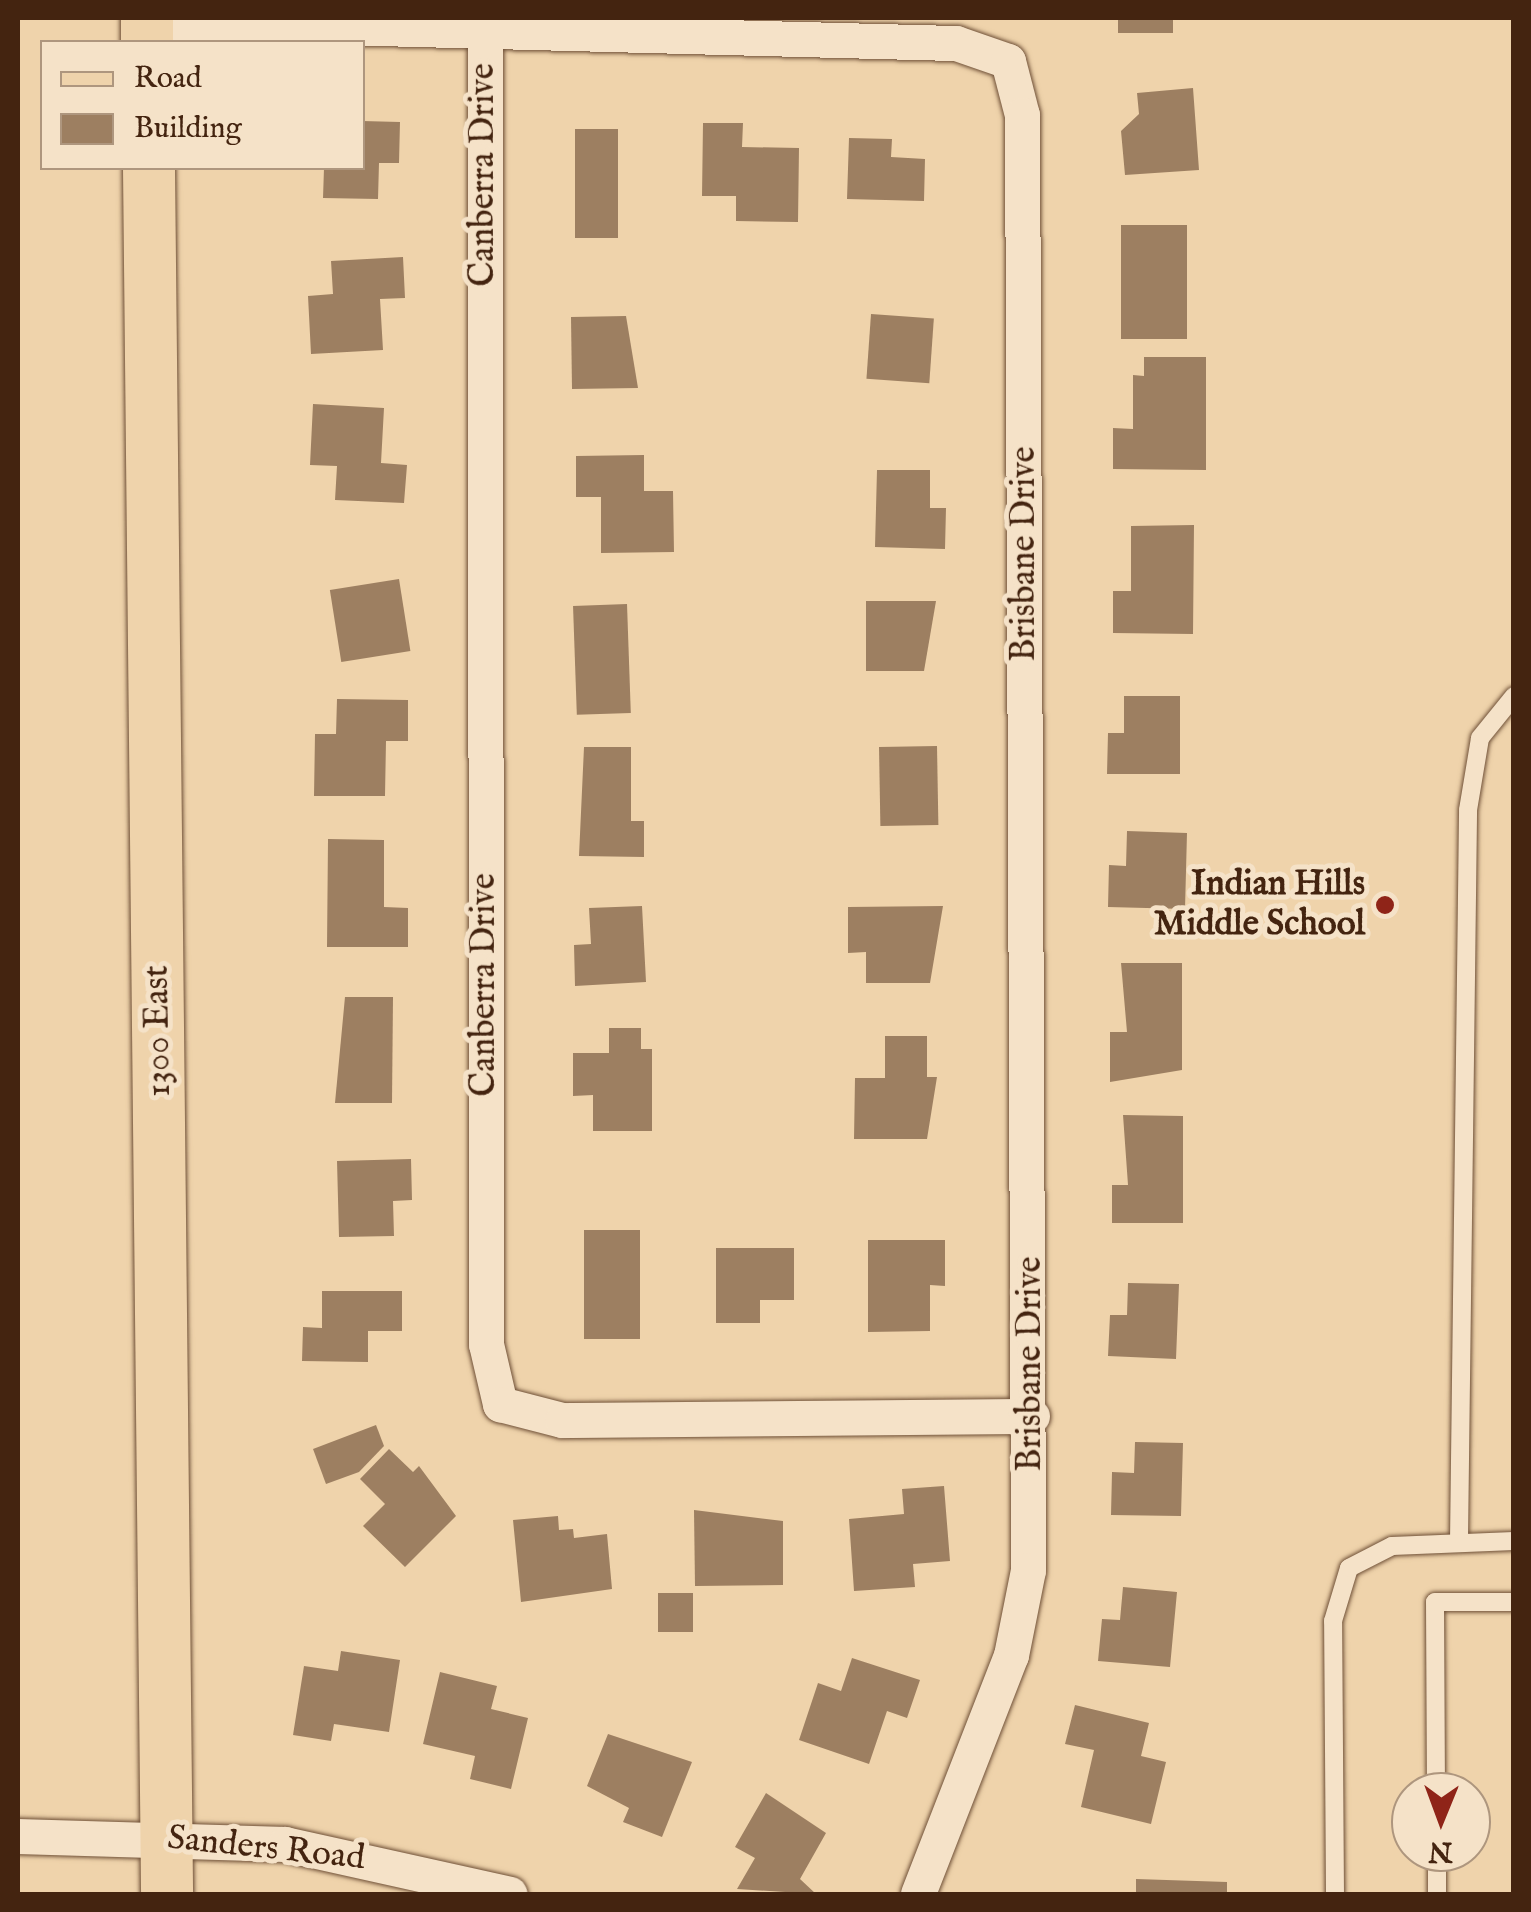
<!DOCTYPE html>
<html>
<head>
<meta charset="utf-8">
<style>
	body { margin:0 }
	#map { position:relative; width:1531px; height:1912px; overflow:hidden; background:#efd3ab; font-family:"IM FELL English",serif }
	div>[style] { position:absolute }
	[style*='--x'] { left:calc(var(--x)*1px); top:calc(var(--y)*1px); width:calc(var(--w)*1px); rotate:calc(var(--a)*1deg) }
	.building>* { inset:0; background:#9d7f61; transform-origin:0 0 }
	.roads { filter:drop-shadow(0 0 2px #6f5037) drop-shadow(0 0 2px #6f5037) }
	.lane>* { height:18px; margin:-9px; padding:0 9px; transform-origin:9px; border-radius:9px; background:#f5e2c8 }
	.street>* { height:35px; margin:-17.5px; padding:0 17.5px; transform-origin:17.5px; border-radius:17.5px; background:#f5e2c8 }
	.primary>* { height:52px; margin:-26px; padding:0 26px; transform-origin:26px; border-radius:26px; background:#efd3ab }
	.dots>* { width:28px; height:28px; translate:-50% -50%; box-sizing:border-box; border:5px solid #f5e2c8; border-radius:50% }
	span { translate:-50% -50%; white-space:nowrap; text-align:center; line-height:1.15; -webkit-text-stroke:10px #f5e2c8; paint-order:stroke }
	.street-label { font-size:35px; color:#442410 }
	.poi-label { font-size:35px; color:#442410; font-weight:700 }
	.right { translate:-100% -50%; text-align:right }
	.frame { position:absolute; inset:0; border:20px solid #442410; pointer-events:none }
	.legend { position:absolute; left:40px; top:40px; width:325px; height:130px; box-sizing:border-box; background:#f5e2c8; border:2px solid #ae967e; margin:0; padding:12px 18px; list-style:none; font-size:30px; color:#442410 }
	.legend li { display:flex; align-items:center; gap:20px; height:50px }
	.legend b { width:50px; border:2px solid #ae967e }
	.north { position:absolute; left:1391px; top:1772px; width:100px; height:100px; box-sizing:border-box; background:#f5e2c8; border:2px solid #ae967e; border-radius:50%; rotate:181deg; font-size:28px; font-weight:700; line-height:40px; text-align:center; color:#442410 }
	.north::after { content:''; display:block; margin:auto; width:35px; height:45px; background:#8f2418; clip-path:polygon(50% 0,100% 100%,50% 72%,0 100%) }
</style>
</head>
<body>
<div id="map">
	<div class="building">
		<i style="left:1118px;top:18px;width:55px;height:15px"></i>
		<i style="clip-path:polygon(1193px 88px,1199px 170px,1125px 175px,1121px 131px,1139px 114px,1137px 93px)"></i>
		<i style="clip-path:polygon(362px 121px,400px 122px,399px 163px,379px 163px,378px 199px,323px 198px,324px 168px,362px 168px)"></i>
		<i style="clip-path:polygon(703px 123px,743px 123px,742px 147px,799px 148px,798px 222px,736px 221px,736px 196px,702px 196px)"></i>
		<i style="left:575px;top:129px;width:43px;height:109px"></i>
		<i style="clip-path:polygon(849px 138px,892px 139px,891px 157px,925px 159px,924px 201px,847px 199px)"></i>
		<i style="left:1121px;top:225px;width:66px;height:114px"></i>
		<i style="clip-path:polygon(403px 257px,405px 298px,380px 299px,383px 350px,311px 354px,308px 296px,333px 294px,331px 261px)"></i>
		<i style="left:871px;top:314px;width:63px;height:65px;rotate:4deg"></i>
		<i style="clip-path:polygon(626px 316px,638px 388px,572px 389px,571px 317px)"></i>
		<i style="clip-path:polygon(1144px 357px,1206px 357px,1206px 470px,1113px 469px,1113px 428px,1133px 429px,1133px 375px,1144px 376px)"></i>
		<i style="clip-path:polygon(313px 404px,384px 408px,381px 463px,407px 465px,404px 503px,335px 500px,337px 466px,310px 465px)"></i>
		<i style="clip-path:polygon(644px 455px,644px 491px,673px 491px,674px 552px,601px 553px,601px 497px,576px 497px,576px 456px)"></i>
		<i style="clip-path:polygon(877px 470px,930px 470px,930px 508px,946px 508px,945px 549px,875px 547px)"></i>
		<i style="clip-path:polygon(1194px 525px,1193px 634px,1113px 633px,1113px 591px,1131px 591px,1131px 526px)"></i>
		<i style="left:399px;top:579px;width:73px;height:70px;rotate:81deg"></i>
		<i style="clip-path:polygon(866px 601px,936px 601px,924px 671px,866px 671px)"></i>
		<i style="left:627px;top:604px;width:109px;height:54px;rotate:88deg"></i>
		<i style="clip-path:polygon(1124px 696px,1180px 696px,1180px 774px,1107px 774px,1108px 733px,1124px 733px)"></i>
		<i style="clip-path:polygon(337px 699px,408px 700px,408px 741px,386px 741px,385px 796px,314px 796px,315px 734px,336px 734px)"></i>
		<i style="left:937px;top:746px;width:79px;height:58px;rotate:89deg"></i>
		<i style="clip-path:polygon(584px 747px,631px 747px,631px 821px,644px 821px,644px 857px,579px 856px)"></i>
		<i style="clip-path:polygon(1127px 831px,1187px 833px,1185px 909px,1108px 907px,1109px 865px,1126px 866px)"></i>
		<i style="clip-path:polygon(328px 839px,384px 840px,384px 907px,408px 908px,408px 947px,327px 947px)"></i>
		<i style="clip-path:polygon(642px 906px,646px 982px,575px 986px,574px 945px,591px 944px,589px 908px)"></i>
		<i style="clip-path:polygon(943px 906px,930px 983px,866px 983px,866px 952px,848px 953px,848px 907px)"></i>
		<i style="clip-path:polygon(1121px 963px,1182px 963px,1182px 1070px,1110px 1082px,1110px 1032px,1127px 1032px)"></i>
		<i style="clip-path:polygon(345px 997px,393px 997px,392px 1103px,335px 1103px)"></i>
		<i style="clip-path:polygon(609px 1028px,641px 1028px,641px 1049px,652px 1049px,652px 1131px,593px 1131px,593px 1095px,573px 1096px,573px 1053px,609px 1053px)"></i>
		<i style="clip-path:polygon(885px 1036px,927px 1036px,927px 1077px,937px 1077px,927px 1139px,854px 1139px,855px 1078px,885px 1078px)"></i>
		<i style="clip-path:polygon(1123px 1115px,1183px 1116px,1183px 1223px,1112px 1223px,1112px 1185px,1128px 1185px)"></i>
		<i style="clip-path:polygon(411px 1159px,412px 1200px,393px 1201px,394px 1236px,339px 1237px,337px 1161px)"></i>
		<i style="left:584px;top:1230px;width:56px;height:109px"></i>
		<i style="clip-path:polygon(868px 1240px,945px 1240px,945px 1286px,930px 1285px,930px 1331px,868px 1332px)"></i>
		<i style="clip-path:polygon(716px 1248px,794px 1248px,794px 1300px,760px 1300px,760px 1323px,716px 1323px)"></i>
		<i style="clip-path:polygon(1128px 1283px,1179px 1284px,1176px 1359px,1108px 1356px,1110px 1315px,1127px 1315px)"></i>
		<i style="clip-path:polygon(322px 1291px,402px 1291px,402px 1331px,368px 1331px,368px 1362px,302px 1361px,303px 1327px,322px 1328px)"></i>
		<i style="clip-path:polygon(376px 1425px,384px 1446px,359px 1472px,326px 1484px,313px 1449px)"></i>
		<i style="clip-path:polygon(1135px 1442px,1183px 1443px,1181px 1516px,1111px 1515px,1112px 1472px,1134px 1473px)"></i>
		<i style="clip-path:polygon(389px 1449px,413px 1472px,419px 1466px,456px 1516px,405px 1567px,363px 1526px,385px 1504px,360px 1479px)"></i>
		<i style="clip-path:polygon(944px 1486px,950px 1561px,913px 1564px,915px 1587px,854px 1591px,849px 1519px,904px 1514px,902px 1489px)"></i>
		<i style="clip-path:polygon(694px 1510px,783px 1521px,783px 1585px,695px 1586px)"></i>
		<i style="clip-path:polygon(558px 1516px,559px 1530px,573px 1529px,574px 1538px,607px 1534px,612px 1589px,521px 1602px,513px 1520px)"></i>
		<i style="clip-path:polygon(1123px 1587px,1177px 1592px,1170px 1667px,1098px 1661px,1102px 1619px,1120px 1620px)"></i>
		<i style="left:658px;top:1593px;width:35px;height:39px"></i>
		<i style="clip-path:polygon(341px 1651px,400px 1660px,389px 1732px,334px 1724px,331px 1741px,293px 1735px,304px 1666px,338px 1671px)"></i>
		<i style="clip-path:polygon(852px 1658px,920px 1680px,907px 1718px,887px 1711px,869px 1764px,799px 1740px,818px 1683px,841px 1691px)"></i>
		<i style="clip-path:polygon(440px 1672px,497px 1686px,491px 1709px,528px 1718px,511px 1789px,470px 1779px,475px 1756px,423px 1744px)"></i>
		<i style="clip-path:polygon(1075px 1705px,1149px 1723px,1141px 1756px,1166px 1762px,1151px 1824px,1081px 1807px,1094px 1750px,1065px 1744px)"></i>
		<i style="clip-path:polygon(608px 1734px,692px 1762px,662px 1837px,623px 1822px,629px 1808px,587px 1786px)"></i>
		<i style="clip-path:polygon(766px 1793px,826px 1833px,800px 1879px,816px 1894px,737px 1889px,755px 1858px,735px 1847px)"></i>
		<i style="clip-path:polygon(1136px 1879px,1227px 1882px,1227px 1894px,1136px 1894px)"></i>
	</div>
	<div class="roads">
		<div class="lane">
			<i style="--x:1459;--y:1541;--w:731;--a:-89.29"></i>
			<i style="--x:1468;--y:810;--w:73;--a:-80.5"></i>
			<i style="--x:1480;--y:738;--w:54;--a:-51"></i>
			<i style="--x:1436;--y:1792;--w:190;--a:-90.3"></i>
			<i style="--x:1435;--y:1602;--w:79;--a:0"></i>
			<i style="--x:1437;--y:1852;--w:42;--a:90"></i>
			<i style="--x:1335;--y:1894;--w:273;--a:-90.4"></i>
			<i style="--x:1333;--y:1621;--w:55;--a:-73.2"></i>
			<i style="--x:1349;--y:1568;--w:48;--a:-27.1"></i>
			<i style="--x:1392;--y:1546;--w:122;--a:-2.3"></i>
		</div>
		<div class="street">
			<i style="--x:147;--y:22;--w:809;--a:1.49"></i>
			<i style="--x:956;--y:43;--w:55;--a:19.1"></i>
			<i style="--x:1008;--y:61;--w:56;--a:75.5"></i>
			<i style="--x:1022;--y:115;--w:1455;--a:89.76"></i>
			<i style="--x:1028;--y:1570;--w:87;--a:101.3"></i>
			<i style="--x:1011;--y:1655;--w:256;--a:111.3"></i>
			<i style="--x:485;--y:31;--w:1313;--a:89.96"></i>
			<i style="--x:486;--y:1344;--w:62;--a:76.9"></i>
			<i style="--x:500;--y:1404;--w:64;--a:14.5"></i>
			<i style="--x:562;--y:1420;--w:470;--a:-0.5"></i>
			<i style="--x:18;--y:1836;--w:267;--a:1.7"></i>
			<i style="--x:285;--y:1844;--w:230;--a:12.5"></i>
		</div>
		<div class="primary">
			<i style="--x:147;--y:18;--w:24;--a:90"></i>
			<i style="--x:149;--y:168;--w:1726;--a:89.4"></i>
		</div>
	</div>
	<div class="dots">
		<i style="left:1385px;top:905px;background:#8f2418"></i>
	</div>
	<div class="street-label">
		<span style="left:484px;top:175px;rotate:-90deg">Canberra Drive</span>
		<span style="left:1025px;top:554px;rotate:-90deg">Brisbane Drive</span>
		<span style="left:485px;top:985px;rotate:-90deg">Canberra Drive</span>
		<span style="left:159px;top:1031px;rotate:-91deg">1300 East</span>
		<span style="left:1031px;top:1364px;rotate:-90deg">Brisbane Drive</span>
		<span style="left:266px;top:1849px;rotate:6deg">Sanders Road</span>
	</div>
	<div class="poi-label">
		<span class="right" style="left:1365px;top:905px">Indian Hills<br>Middle School</span>
	</div>
	<div class="frame"></div>
	<ul class="legend">
	<li><b style="height:12px;background:#efd3ab"></b>Road</li>
	<li><b style="height:28px;background:#9d7f61"></b>Building</li>
	</ul>
	<div class="north">N</div>
</div>
</body>
</html>
